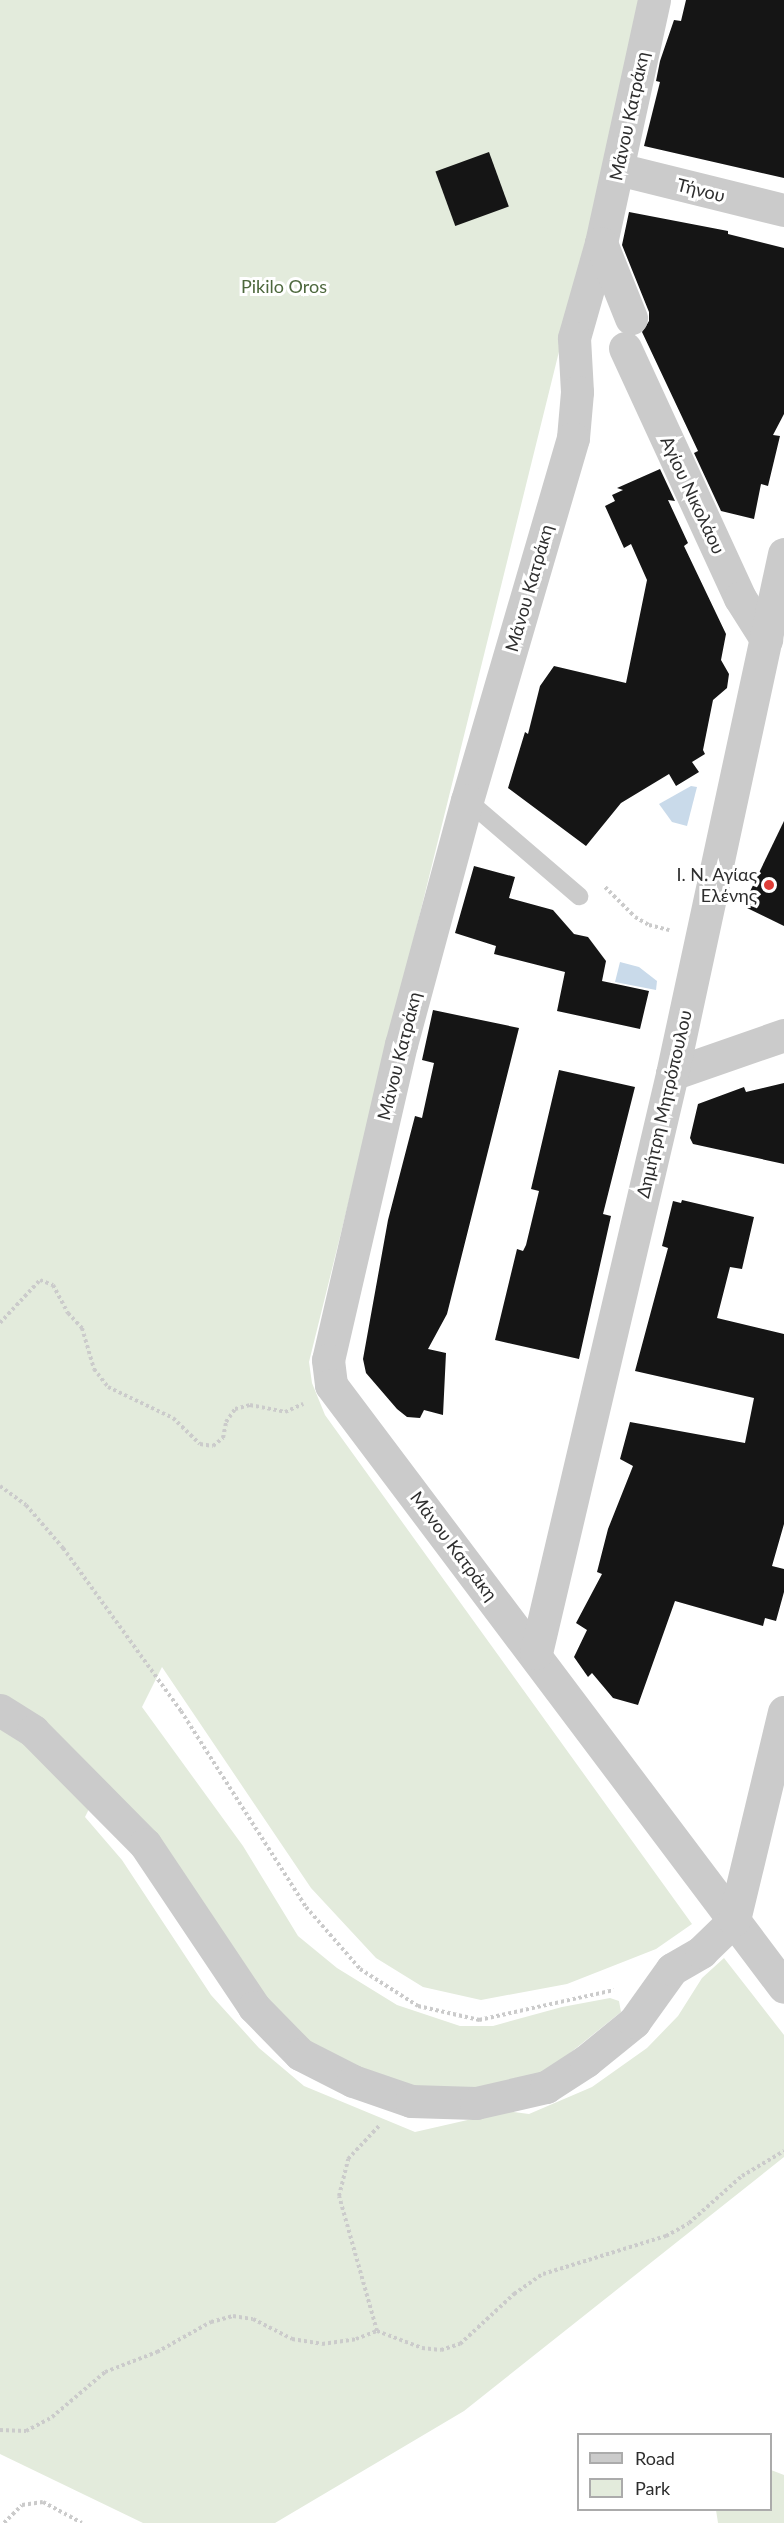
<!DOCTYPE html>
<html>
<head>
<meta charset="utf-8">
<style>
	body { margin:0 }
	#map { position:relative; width:784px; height:2523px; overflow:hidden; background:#fff; font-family:Lato,sans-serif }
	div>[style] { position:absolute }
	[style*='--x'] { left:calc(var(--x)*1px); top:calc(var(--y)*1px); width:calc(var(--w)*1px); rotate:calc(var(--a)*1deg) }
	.green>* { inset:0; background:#e3ebdc }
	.water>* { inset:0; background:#c9daea }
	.building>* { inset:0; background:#151515; transform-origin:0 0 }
	.path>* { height:4px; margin-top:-2px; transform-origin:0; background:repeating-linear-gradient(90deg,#cbcbcb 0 3px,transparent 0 6px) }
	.service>* { height:18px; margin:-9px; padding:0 9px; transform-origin:9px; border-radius:9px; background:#cbcbcb }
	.minor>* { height:33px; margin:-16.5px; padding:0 16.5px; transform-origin:16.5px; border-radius:16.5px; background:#cbcbcb }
	.dots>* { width:16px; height:16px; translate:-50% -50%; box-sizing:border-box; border:3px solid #fff; border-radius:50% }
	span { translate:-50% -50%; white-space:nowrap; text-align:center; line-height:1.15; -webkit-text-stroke:6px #fff; paint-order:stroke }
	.street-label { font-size:18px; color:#2e2e2e }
	.park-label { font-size:18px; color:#4d683d }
	.poi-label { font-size:18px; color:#2e2e2e }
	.right { translate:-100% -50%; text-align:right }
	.legend { position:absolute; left:577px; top:2433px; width:195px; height:78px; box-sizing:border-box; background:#fff; border:2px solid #ababab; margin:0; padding:8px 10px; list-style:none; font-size:18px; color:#2e2e2e }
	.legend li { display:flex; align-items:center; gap:12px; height:30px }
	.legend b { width:30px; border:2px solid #ababab }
</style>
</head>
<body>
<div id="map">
	<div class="green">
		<i style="clip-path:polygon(0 0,646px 0,309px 1362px,312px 1383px,325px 1415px,692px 1924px,656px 1949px,567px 1984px,481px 2000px,423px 1987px,376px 1958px,311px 1888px,162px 1667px,142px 1707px,243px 1846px,298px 1936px,337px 1968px,397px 2005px,460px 2026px,493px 2026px,562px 2007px,610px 1998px,619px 2001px,621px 2012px,539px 2078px,473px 2096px,411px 2092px,302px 2043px,100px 1787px,85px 1817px,122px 1860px,211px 1995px,259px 2048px,304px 2086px,415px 2132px,507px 2111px,529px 2114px,592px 2087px,647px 2048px,678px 2016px,702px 1978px,724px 1958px,784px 2035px,784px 2157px,464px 2411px,275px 2523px,143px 2523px,0 2454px)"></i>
		<i style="clip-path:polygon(771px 2470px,784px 2475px,784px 2523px,718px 2523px,716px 2510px,770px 2510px)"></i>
	</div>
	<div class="water">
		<i style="clip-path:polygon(691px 786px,697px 787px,687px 826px,672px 822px,659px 804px)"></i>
		<i style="clip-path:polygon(620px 962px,639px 967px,657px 981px,656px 990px,615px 982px)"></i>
	</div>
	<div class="building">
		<i style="clip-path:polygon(686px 0,784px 0,784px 178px,644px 146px,660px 82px,656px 81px,660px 61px,674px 20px,681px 21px)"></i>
		<i style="left:489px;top:152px;width:58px;height:57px;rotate:70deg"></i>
		<i style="clip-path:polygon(629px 212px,728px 231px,728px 234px,784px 248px,784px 414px,773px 435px,780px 436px,768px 486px,761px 484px,754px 519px,721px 511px,694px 453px,698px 451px,691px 436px,642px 332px,649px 321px,649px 312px,622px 245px)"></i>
		<i style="clip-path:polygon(660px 469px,675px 501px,668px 500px,688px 543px,684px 546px,726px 634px,721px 660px,729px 674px,727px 688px,713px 700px,703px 750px,705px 754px,692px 762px,699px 772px,676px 786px,669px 774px,621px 803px,586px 846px,508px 788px,525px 732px,528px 734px,540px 686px,554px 666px,626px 683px,647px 580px,631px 544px,624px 548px,605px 506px,615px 501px,612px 495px,623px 490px,617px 488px)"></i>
		<i style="clip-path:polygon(784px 821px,784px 926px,743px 906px)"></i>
		<i style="clip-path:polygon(474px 866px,515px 877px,509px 898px,553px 910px,574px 934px,588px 937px,606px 961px,602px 981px,649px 991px,640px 1029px,557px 1011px,565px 972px,494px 954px,496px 946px,455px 933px)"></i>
		<i style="clip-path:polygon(433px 1010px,519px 1028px,447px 1314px,428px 1349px,446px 1353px,443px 1415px,424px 1410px,420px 1418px,407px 1417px,397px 1409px,366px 1373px,363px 1359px,388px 1220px,415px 1116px,422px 1118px,434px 1063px,422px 1060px)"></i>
		<i style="clip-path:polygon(559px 1070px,635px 1087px,603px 1214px,611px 1216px,579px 1359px,495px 1340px,517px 1249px,523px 1251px,526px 1245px,539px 1191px,531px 1189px)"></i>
		<i style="clip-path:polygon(784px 1083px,784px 1164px,693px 1144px,690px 1138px,698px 1104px,744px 1087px,746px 1092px)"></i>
		<i style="clip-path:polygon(682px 1200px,754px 1217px,742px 1269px,730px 1267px,717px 1318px,784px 1334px,784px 1524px,772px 1566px,784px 1569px,784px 1592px,776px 1621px,765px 1618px,763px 1626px,675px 1601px,638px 1705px,613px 1698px,592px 1673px,588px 1677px,574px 1657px,587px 1630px,576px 1623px,602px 1574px,597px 1572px,608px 1529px,633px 1466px,620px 1459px,630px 1422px,745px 1443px,754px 1398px,635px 1371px,668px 1248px,662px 1246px,673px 1201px,681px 1203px)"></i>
	</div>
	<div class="path">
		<i style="--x:605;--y:887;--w:42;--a:45"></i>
		<i style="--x:635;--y:917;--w:16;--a:30"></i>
		<i style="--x:649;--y:925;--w:21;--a:14"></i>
		<i style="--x:0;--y:1323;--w:59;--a:-47.1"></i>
		<i style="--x:40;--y:1280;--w:14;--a:21"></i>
		<i style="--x:53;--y:1285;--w:32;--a:62"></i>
		<i style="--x:68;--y:1313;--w:21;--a:47"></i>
		<i style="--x:82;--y:1328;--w:43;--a:73.7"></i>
		<i style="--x:94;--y:1369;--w:23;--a:52"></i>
		<i style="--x:108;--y:1387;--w:72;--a:25.5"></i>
		<i style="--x:173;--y:1418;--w:37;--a:44"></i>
		<i style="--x:200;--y:1444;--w:13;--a:9"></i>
		<i style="--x:213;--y:1446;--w:13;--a:-39"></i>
		<i style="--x:223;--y:1438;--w:16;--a:-79"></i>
		<i style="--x:226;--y:1422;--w:16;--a:-55"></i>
		<i style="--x:235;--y:1409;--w:16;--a:-15"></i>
		<i style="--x:250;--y:1405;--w:36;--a:11"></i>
		<i style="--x:285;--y:1412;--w:20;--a:-24"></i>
		<i style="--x:0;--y:1486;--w:32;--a:36"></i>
		<i style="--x:26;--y:1505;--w:57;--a:49.3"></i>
		<i style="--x:63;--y:1548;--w:201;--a:54.1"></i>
		<i style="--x:181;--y:1711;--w:232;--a:57.5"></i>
		<i style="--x:306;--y:1907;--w:82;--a:48.9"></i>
		<i style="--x:360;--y:1969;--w:69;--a:32.5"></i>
		<i style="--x:418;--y:2006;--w:63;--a:12.9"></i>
		<i style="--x:479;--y:2020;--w:138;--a:-12.5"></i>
		<i style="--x:377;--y:2331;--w:48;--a:20.7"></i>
		<i style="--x:422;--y:2348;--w:19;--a:6"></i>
		<i style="--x:441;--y:2350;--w:20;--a:-18"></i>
		<i style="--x:460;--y:2344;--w:74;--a:-42.8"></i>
		<i style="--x:514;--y:2294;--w:35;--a:-35"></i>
		<i style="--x:543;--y:2274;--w:129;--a:-17.2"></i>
		<i style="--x:666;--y:2236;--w:26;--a:-29"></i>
		<i style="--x:689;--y:2223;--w:71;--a:-41.6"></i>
		<i style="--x:742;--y:2176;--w:49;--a:-30.8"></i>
		<i style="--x:0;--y:2430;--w:26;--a:2"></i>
		<i style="--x:26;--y:2431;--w:30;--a:-28"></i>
		<i style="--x:52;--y:2417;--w:70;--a:-40.3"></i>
		<i style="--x:105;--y:2372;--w:56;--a:-21"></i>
		<i style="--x:157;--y:2352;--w:62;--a:-29.1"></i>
		<i style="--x:211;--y:2322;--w:23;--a:-15"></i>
		<i style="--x:233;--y:2316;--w:20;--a:9"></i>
		<i style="--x:253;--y:2319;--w:44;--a:27.1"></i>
		<i style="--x:292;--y:2339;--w:30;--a:9"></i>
		<i style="--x:322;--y:2344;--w:34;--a:-8"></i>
		<i style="--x:356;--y:2339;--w:22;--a:-21"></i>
		<i style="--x:377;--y:2331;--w:140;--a:-105.7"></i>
		<i style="--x:339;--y:2196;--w:38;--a:-76"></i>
		<i style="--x:348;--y:2159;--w:45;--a:-46.8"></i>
		<i style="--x:4;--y:2523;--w:25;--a:-45"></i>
		<i style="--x:22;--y:2505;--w:21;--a:-8"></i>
		<i style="--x:43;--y:2502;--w:44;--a:28.3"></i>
	</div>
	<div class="service">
		<i style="--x:467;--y:800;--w:148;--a:40.6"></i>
	</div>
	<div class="minor">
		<i style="--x:654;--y:0;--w:249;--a:102.3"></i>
		<i style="--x:601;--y:243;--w:99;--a:105.9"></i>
		<i style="--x:574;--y:338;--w:54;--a:86.8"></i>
		<i style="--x:577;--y:392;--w:46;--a:95"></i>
		<i style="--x:573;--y:438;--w:377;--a:106.3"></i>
		<i style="--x:467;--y:800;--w:253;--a:105.1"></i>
		<i style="--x:401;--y:1044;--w:324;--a:103"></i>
		<i style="--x:328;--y:1360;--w:25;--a:83"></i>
		<i style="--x:331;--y:1385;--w:753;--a:53.04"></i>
		<i style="--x:618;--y:169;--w:171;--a:13.9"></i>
		<i style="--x:601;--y:243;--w:81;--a:68.2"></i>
		<i style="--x:625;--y:348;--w:275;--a:65.3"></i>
		<i style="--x:740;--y:598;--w:49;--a:57.6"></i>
		<i style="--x:672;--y:1074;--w:119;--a:-19.2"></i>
		<i style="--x:536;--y:1653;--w:595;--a:-76.78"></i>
		<i style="--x:672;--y:1074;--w:532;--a:-77.85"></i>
		<i style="--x:0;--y:1710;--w:39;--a:32"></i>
		<i style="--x:33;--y:1731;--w:159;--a:45.3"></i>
		<i style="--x:145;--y:1844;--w:196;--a:56.2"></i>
		<i style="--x:254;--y:2007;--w:66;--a:45.6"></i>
		<i style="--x:300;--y:2054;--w:59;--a:27"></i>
		<i style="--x:353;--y:2081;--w:61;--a:19"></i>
		<i style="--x:411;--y:2101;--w:65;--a:1.8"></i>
		<i style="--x:476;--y:2103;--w:72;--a:-12.9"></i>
		<i style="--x:546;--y:2087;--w:48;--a:-33"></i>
		<i style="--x:586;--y:2061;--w:62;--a:-39.1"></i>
		<i style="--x:634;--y:2022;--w:65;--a:-54.4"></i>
		<i style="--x:672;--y:1969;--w:34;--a:-30"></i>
		<i style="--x:701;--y:1952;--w:46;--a:-44.1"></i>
		<i style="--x:734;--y:1920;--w:214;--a:-76.5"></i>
	</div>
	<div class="dots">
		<i style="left:769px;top:885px;background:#df3d37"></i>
	</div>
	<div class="street-label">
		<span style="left:629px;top:116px;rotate:-78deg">Μάνου Κατράκη</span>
		<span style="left:701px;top:190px;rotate:14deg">Τήνου</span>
		<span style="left:693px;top:495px;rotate:65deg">Αγίου Νικολάου</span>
		<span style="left:529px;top:588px;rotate:-74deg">Μάνου Κατράκη</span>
		<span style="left:399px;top:1056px;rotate:-76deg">Μάνου Κατράκη</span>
		<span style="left:664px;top:1104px;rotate:-77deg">Δημήτρη Μητρόπουλου</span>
		<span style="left:454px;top:1546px;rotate:53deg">Μάνου Κατράκη</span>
	</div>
	<div class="park-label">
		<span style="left:284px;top:286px">Pikilo Oros</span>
	</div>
	<div class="poi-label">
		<span class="right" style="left:757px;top:885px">Ι. Ν. Αγίας<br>Ελένης</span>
	</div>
	<ul class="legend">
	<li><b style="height:8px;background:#cbcbcb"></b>Road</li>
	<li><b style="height:16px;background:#e3ebdc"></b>Park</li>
	</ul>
</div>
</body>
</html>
